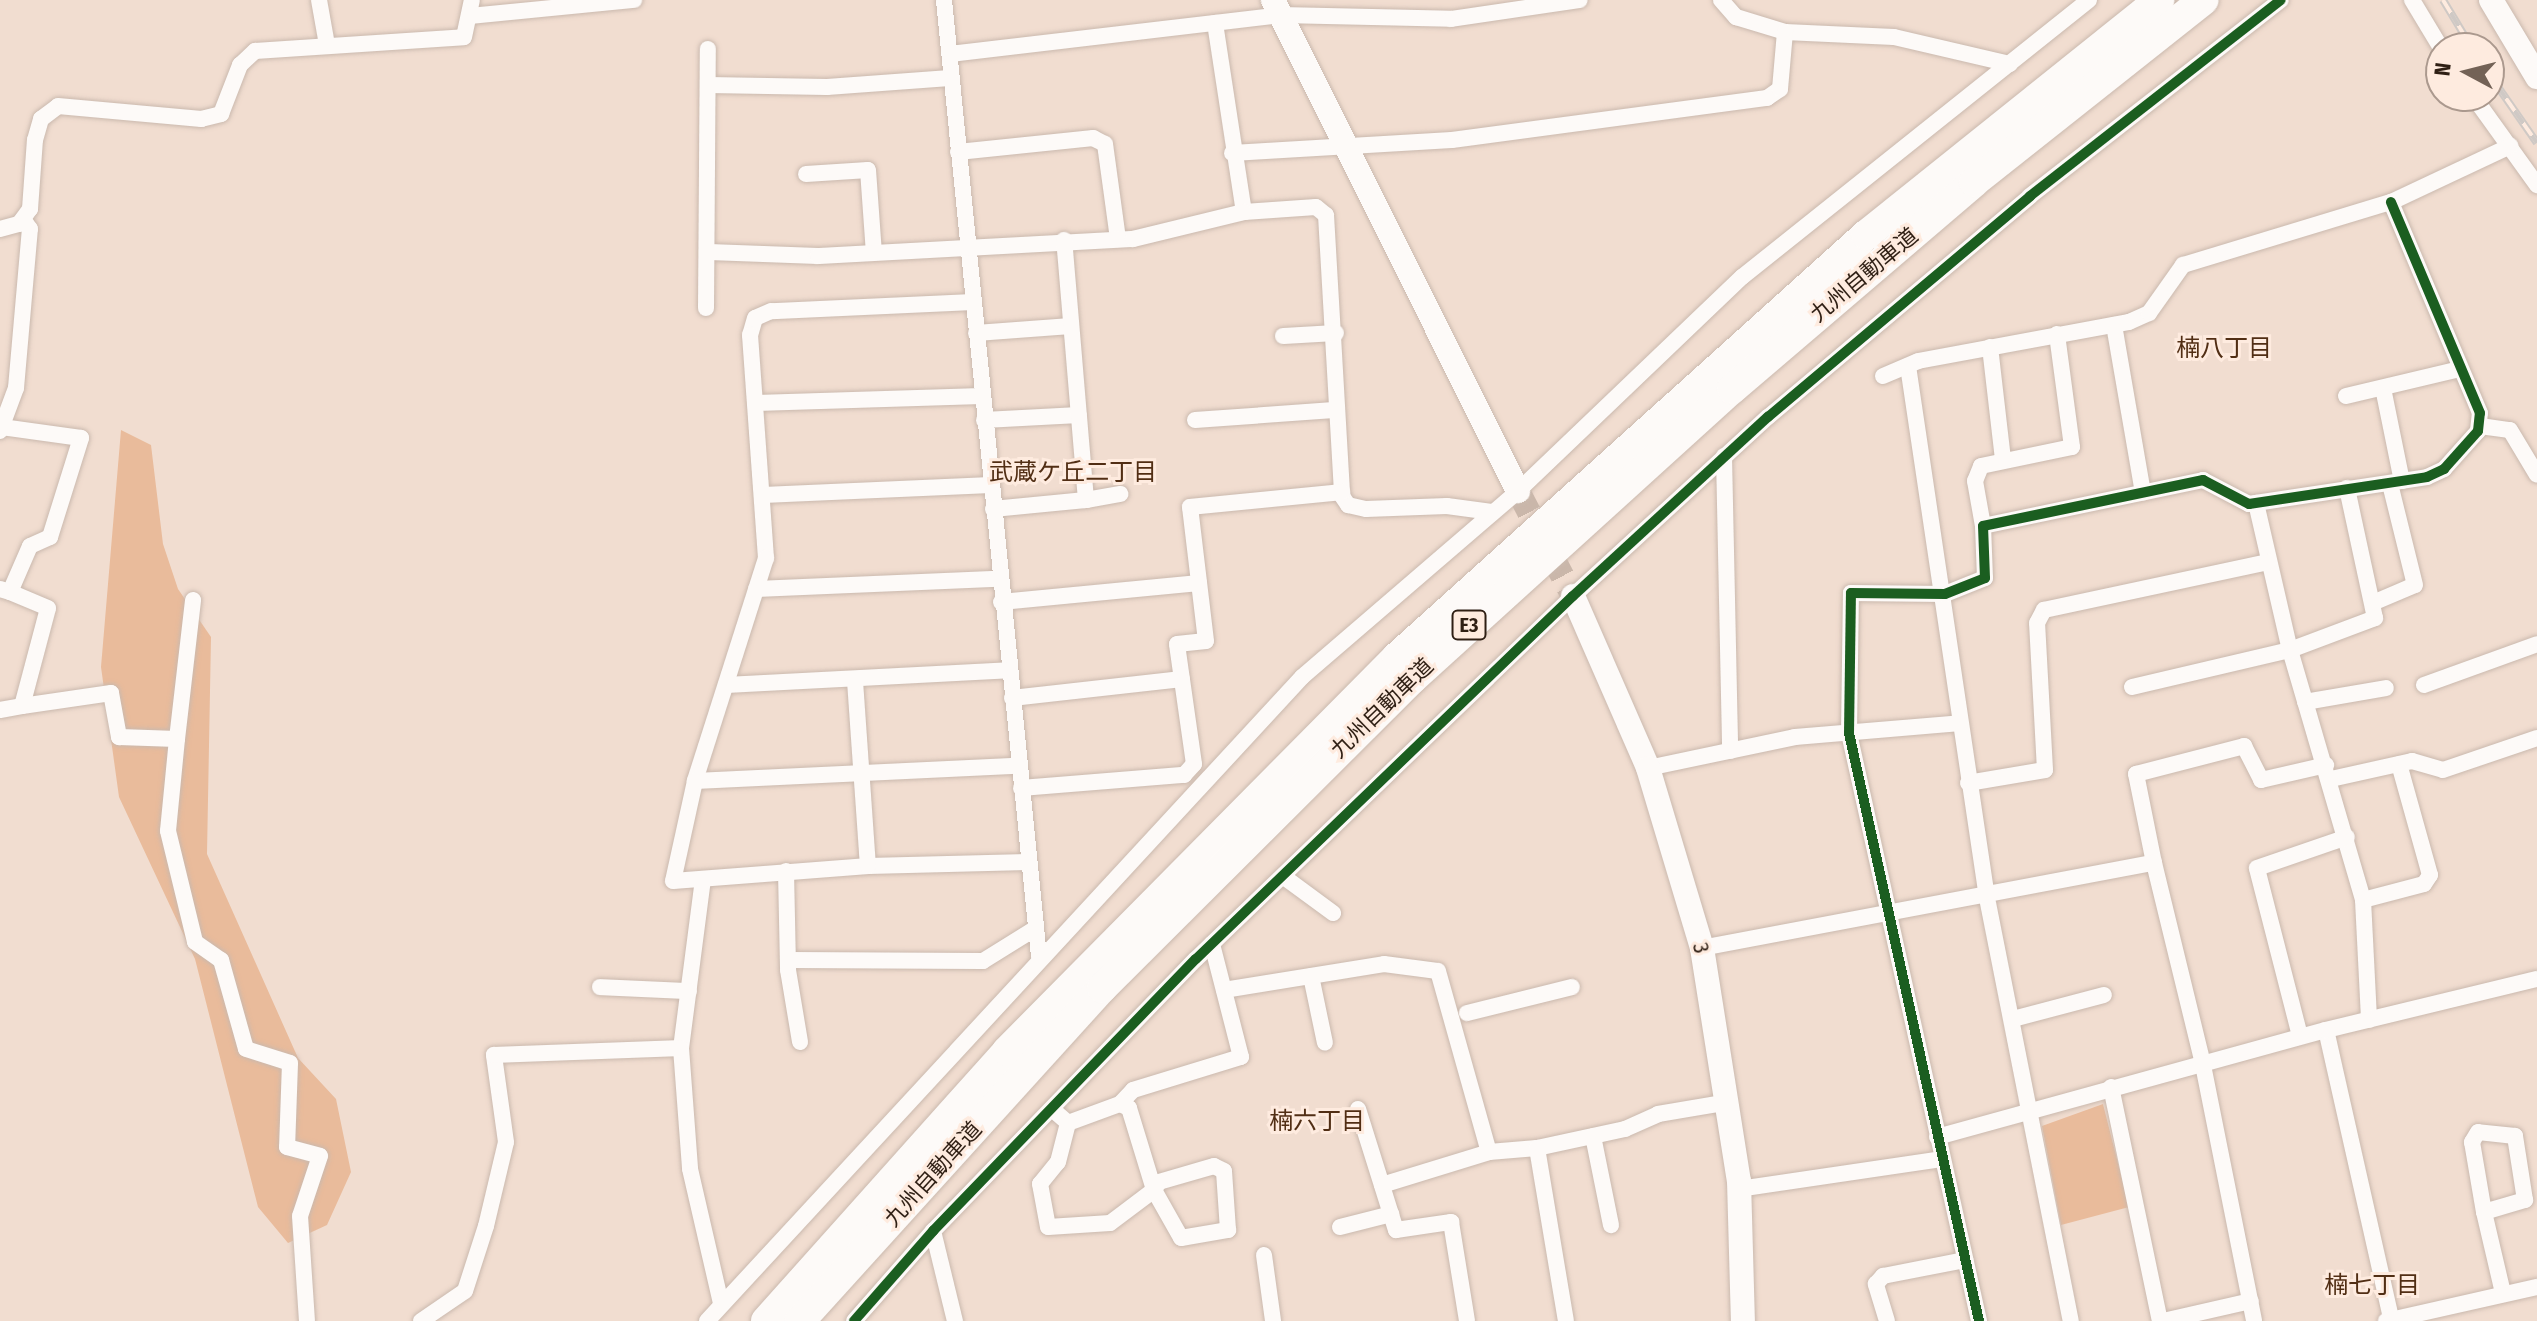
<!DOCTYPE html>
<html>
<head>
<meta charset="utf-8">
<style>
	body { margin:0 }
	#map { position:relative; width:2537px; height:1321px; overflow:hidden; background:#f1ddd0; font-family:"Fira Sans Condensed","Noto Sans JP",sans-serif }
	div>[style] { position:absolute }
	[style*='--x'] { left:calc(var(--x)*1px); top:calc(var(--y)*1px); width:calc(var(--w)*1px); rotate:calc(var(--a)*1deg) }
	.green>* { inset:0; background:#e9bb9b }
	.secondary-tunnel>* { height:24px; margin-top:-12px; transform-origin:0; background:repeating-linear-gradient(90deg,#cab7aa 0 24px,transparent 0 36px) }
	.roads { filter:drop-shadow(0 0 2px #cab9ae) drop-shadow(0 0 2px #cab9ae) }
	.street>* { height:16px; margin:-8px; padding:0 8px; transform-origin:8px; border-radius:8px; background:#fdfaf8 }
	.secondary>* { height:24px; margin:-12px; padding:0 12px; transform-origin:12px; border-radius:12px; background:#fdfaf8 }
	.highway>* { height:30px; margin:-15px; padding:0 15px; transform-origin:15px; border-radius:15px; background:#fdfaf8 }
	.rail>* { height:8px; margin-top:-4px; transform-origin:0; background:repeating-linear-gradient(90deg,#feebdf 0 15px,#cfc9c5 0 30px); box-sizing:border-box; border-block:2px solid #cfc9c5 }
	.cycleway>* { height:10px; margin:-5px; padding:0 5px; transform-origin:5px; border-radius:5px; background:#1b5e20 }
	span { translate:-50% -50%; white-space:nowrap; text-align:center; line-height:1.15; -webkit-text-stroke:6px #feebdf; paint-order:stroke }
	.shield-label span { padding:2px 6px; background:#feebdf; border:2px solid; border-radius:6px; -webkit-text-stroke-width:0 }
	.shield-label { font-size:20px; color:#2f1f14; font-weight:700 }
	.street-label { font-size:22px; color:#2f1f14 }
	.neighbourhood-label { font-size:24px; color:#512e14 }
	.north { position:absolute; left:2425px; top:32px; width:80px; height:80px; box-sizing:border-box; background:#feebdf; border:2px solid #ab998e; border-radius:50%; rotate:277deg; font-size:22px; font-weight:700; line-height:32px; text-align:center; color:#2f1f14 }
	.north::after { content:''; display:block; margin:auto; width:28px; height:36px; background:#736256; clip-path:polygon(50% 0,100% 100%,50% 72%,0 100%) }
</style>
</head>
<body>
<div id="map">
	<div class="green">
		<i style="clip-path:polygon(121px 430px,151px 445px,163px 544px,178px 589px,211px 637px,207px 854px,298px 1058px,336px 1099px,351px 1172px,327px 1225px,288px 1243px,258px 1207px,195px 959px,119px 797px,101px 667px)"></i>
		<i style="clip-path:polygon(2103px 1104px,2129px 1207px,2061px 1225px,2042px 1126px)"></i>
	</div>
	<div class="secondary-tunnel">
		<i style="--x:1518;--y:491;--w:119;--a:62.4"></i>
	</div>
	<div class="roads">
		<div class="street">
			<i style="--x:319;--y:0;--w:46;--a:79.9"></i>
			<i style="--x:944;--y:0;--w:961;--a:84.33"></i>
			<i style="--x:1721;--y:0;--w:23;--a:49"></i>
			<i style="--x:1736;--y:17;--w:51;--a:17"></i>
			<i style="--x:1785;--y:32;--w:109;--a:2.6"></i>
			<i style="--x:1894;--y:37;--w:119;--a:13.1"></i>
			<i style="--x:2412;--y:0;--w:56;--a:58.9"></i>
			<i style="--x:470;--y:16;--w:165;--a:-5.6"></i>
			<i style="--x:1215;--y:23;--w:191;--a:81.3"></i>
			<i style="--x:1244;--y:212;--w:72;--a:-4"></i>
			<i style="--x:1316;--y:207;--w:13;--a:39"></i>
			<i style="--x:1326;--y:215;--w:281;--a:86.7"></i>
			<i style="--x:1342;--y:496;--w:11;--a:56"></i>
			<i style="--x:1348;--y:505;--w:18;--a:13"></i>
			<i style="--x:1366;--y:509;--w:81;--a:-2.1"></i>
			<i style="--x:1447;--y:506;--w:45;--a:7.6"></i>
			<i style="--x:950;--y:54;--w:333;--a:-6.7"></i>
			<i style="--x:1281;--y:15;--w:170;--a:1.3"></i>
			<i style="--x:1451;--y:19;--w:130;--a:-8.4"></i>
			<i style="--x:708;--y:85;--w:119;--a:1"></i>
			<i style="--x:827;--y:87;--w:123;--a:-4.2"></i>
			<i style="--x:2473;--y:96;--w:110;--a:54.3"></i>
			<i style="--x:958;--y:152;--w:136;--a:-5.9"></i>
			<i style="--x:1093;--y:138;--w:13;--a:27"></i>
			<i style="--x:1105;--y:144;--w:96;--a:82.2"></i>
			<i style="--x:1232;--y:153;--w:220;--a:-3.4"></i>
			<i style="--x:1452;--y:140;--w:318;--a:-7.6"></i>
			<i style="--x:1767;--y:98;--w:16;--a:-35"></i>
			<i style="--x:1780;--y:89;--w:57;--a:-85"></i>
			<i style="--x:806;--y:174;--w:62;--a:-3.7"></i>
			<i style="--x:868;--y:170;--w:83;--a:85.9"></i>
			<i style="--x:0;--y:229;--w:20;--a:-15"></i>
			<i style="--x:19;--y:224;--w:19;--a:-54"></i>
			<i style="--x:30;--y:209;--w:69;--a:-85.9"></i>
			<i style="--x:35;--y:140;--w:22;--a:-74"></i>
			<i style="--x:41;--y:119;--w:21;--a:-37"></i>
			<i style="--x:58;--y:106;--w:144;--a:5.2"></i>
			<i style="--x:201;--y:119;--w:21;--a:-14"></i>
			<i style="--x:221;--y:114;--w:53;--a:-68.8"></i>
			<i style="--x:240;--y:65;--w:21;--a:-43"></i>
			<i style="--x:255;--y:51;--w:209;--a:-3.8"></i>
			<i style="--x:464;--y:37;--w:38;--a:-78"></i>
			<i style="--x:709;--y:252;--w:109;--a:2.1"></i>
			<i style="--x:818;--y:256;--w:315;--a:-3.1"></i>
			<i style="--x:1133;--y:239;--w:114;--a:-13.7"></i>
			<i style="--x:973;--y:302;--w:202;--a:177.4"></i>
			<i style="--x:771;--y:311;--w:17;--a:156"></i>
			<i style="--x:755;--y:318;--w:18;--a:106"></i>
			<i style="--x:750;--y:335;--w:224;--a:85.9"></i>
			<i style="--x:766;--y:558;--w:234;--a:107.7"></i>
			<i style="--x:695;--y:781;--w:102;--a:102.4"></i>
			<i style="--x:673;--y:881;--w:196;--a:-4.4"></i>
			<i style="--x:868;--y:866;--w:160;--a:-1.4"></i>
			<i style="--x:706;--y:308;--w:259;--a:-89.6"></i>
			<i style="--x:2114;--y:325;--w:170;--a:80.2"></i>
			<i style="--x:976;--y:333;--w:95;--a:-4.2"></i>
			<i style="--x:1283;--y:336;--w:53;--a:-3.2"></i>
			<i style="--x:1990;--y:347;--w:113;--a:83.4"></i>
			<i style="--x:1908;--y:366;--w:538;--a:81.55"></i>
			<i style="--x:1987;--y:898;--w:431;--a:78.8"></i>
			<i style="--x:1883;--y:376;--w:38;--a:-23"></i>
			<i style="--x:1918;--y:361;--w:215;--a:-10.5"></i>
			<i style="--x:2129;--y:322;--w:22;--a:-24"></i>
			<i style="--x:2149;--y:313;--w:59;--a:-54.7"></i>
			<i style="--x:2183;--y:265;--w:217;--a:-16.9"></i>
			<i style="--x:2391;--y:202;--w:132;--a:-25.2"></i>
			<i style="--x:2383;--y:388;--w:95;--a:78.5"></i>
			<i style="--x:2346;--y:396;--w:117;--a:-13.3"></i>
			<i style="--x:756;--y:403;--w:226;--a:-1.8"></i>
			<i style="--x:984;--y:420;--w:95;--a:-3"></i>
			<i style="--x:1195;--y:420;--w:139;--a:-4.1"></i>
			<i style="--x:2480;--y:426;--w:30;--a:8"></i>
			<i style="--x:2510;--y:430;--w:52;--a:59"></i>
			<i style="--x:0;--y:431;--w:46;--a:-69.6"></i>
			<i style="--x:16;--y:388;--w:160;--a:-85"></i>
			<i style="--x:30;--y:229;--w:12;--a:-125"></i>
			<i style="--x:1724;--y:456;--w:295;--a:88.8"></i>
			<i style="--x:763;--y:495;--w:228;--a:-2.5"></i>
			<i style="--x:1086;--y:500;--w:35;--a:-10"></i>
			<i style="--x:2256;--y:503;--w:151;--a:77"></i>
			<i style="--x:2290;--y:650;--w:260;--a:73.7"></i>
			<i style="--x:2363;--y:900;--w:120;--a:87.1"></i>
			<i style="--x:993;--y:509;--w:93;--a:-5.5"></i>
			<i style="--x:1086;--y:500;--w:261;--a:-94.8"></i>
			<i style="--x:1983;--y:526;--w:46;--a:-100.1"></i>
			<i style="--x:1975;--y:481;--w:16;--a:-68"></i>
			<i style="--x:1981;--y:466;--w:93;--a:-11.8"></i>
			<i style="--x:2072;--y:447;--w:114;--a:-97.6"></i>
			<i style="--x:0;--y:589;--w:10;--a:17"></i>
			<i style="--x:10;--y:592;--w:50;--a:-66.5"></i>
			<i style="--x:30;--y:546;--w:22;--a:-24"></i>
			<i style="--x:50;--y:537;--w:104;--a:-72.6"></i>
			<i style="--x:81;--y:438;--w:80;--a:-172.1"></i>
			<i style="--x:756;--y:589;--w:242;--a:-2.4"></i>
			<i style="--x:1001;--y:602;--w:199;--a:-5.5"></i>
			<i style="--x:2375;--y:602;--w:43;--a:-23"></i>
			<i style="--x:2415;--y:585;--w:104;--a:-103.9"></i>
			<i style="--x:855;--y:681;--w:185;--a:86"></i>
			<i style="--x:726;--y:685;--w:283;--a:-3"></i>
			<i style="--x:2424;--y:685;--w:120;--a:-19.9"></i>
			<i style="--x:2132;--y:687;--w:162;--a:-13.2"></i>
			<i style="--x:2290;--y:650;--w:91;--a:-20.6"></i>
			<i style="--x:2375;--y:618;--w:133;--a:-102.2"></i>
			<i style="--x:1012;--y:698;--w:171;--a:-6.4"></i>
			<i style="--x:2305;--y:702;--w:82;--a:-9.8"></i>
			<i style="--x:22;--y:706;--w:90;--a:-8.3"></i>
			<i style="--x:111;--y:693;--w:45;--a:79.7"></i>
			<i style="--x:119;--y:737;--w:58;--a:2"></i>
			<i style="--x:177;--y:739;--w:140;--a:-83.4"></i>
			<i style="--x:0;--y:710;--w:22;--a:-10"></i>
			<i style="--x:22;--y:706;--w:101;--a:-75.1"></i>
			<i style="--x:48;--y:608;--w:41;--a:-157.2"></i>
			<i style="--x:177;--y:739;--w:92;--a:95.6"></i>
			<i style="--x:168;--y:831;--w:114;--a:76.3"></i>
			<i style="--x:195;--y:942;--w:32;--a:35"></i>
			<i style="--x:221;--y:960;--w:92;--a:74.3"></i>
			<i style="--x:246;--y:1049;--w:46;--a:17.7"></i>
			<i style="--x:290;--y:1063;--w:84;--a:92"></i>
			<i style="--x:287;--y:1147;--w:34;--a:15"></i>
			<i style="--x:320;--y:1156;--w:63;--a:108.4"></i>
			<i style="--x:300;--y:1216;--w:105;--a:86.2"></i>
			<i style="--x:1648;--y:768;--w:150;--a:-11.9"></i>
			<i style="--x:1795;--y:737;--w:166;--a:-4.8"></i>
			<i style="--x:2331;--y:779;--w:83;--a:-12.5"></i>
			<i style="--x:2412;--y:761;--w:32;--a:16"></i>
			<i style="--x:2443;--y:770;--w:99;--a:-18.8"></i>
			<i style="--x:695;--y:781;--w:322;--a:-2.7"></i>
			<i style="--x:1968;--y:783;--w:78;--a:-9.6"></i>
			<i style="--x:2045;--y:770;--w:147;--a:-93.1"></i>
			<i style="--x:2037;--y:623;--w:15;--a:-62"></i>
			<i style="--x:2044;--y:610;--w:229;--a:-12.1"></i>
			<i style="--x:1021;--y:788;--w:164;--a:-4.6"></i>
			<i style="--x:1184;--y:775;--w:15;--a:-48"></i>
			<i style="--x:1194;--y:764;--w:121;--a:-98.1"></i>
			<i style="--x:1177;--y:644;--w:29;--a:-6"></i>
			<i style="--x:1206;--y:641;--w:135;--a:-96.8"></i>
			<i style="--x:1190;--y:507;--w:153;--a:-5.6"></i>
			<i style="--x:2154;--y:863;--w:91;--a:-101.4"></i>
			<i style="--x:2136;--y:774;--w:112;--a:-14.5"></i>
			<i style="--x:2244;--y:746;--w:38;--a:63"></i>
			<i style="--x:2261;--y:780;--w:67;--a:-13"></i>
			<i style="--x:786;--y:871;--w:99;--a:88.8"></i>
			<i style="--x:788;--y:970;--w:73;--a:80.5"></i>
			<i style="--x:1284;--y:877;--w:61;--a:36.3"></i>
			<i style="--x:703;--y:879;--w:170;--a:97.4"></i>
			<i style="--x:681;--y:1048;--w:121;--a:85.7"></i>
			<i style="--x:690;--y:1169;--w:138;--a:77"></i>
			<i style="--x:2363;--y:900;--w:63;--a:-14.7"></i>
			<i style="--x:2424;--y:884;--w:11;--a:-56"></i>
			<i style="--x:2430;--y:875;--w:115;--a:-105.6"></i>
			<i style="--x:1702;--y:948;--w:460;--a:-10.7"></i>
			<i style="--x:2154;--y:863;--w:203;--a:76.3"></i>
			<i style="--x:2202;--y:1060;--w:266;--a:78.7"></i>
			<i style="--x:788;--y:960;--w:195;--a:0.3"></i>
			<i style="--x:983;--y:961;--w:62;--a:-31.9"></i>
			<i style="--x:1311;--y:976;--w:68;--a:78.2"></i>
			<i style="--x:600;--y:987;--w:89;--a:2.6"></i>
			<i style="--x:1224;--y:990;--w:162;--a:-9.2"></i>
			<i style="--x:1384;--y:964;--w:54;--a:7.4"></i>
			<i style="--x:1438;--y:971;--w:188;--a:74.3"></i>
			<i style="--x:1467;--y:1013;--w:108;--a:-13.9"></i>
			<i style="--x:2013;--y:1019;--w:94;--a:-14.8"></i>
			<i style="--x:2300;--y:1036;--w:173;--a:-104.4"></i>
			<i style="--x:2257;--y:868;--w:95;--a:-19"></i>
			<i style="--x:2111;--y:1087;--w:239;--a:78.2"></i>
			<i style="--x:1120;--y:1104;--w:19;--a:-47"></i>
			<i style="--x:1133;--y:1090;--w:113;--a:-17"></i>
			<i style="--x:1241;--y:1057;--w:117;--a:-104.4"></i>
			<i style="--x:1052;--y:1109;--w:21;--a:41"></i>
			<i style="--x:1068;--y:1123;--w:55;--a:-20.1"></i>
			<i style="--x:1120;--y:1104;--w:10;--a:24"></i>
			<i style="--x:1129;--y:1108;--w:86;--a:73"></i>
			<i style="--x:1154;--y:1190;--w:55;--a:60.6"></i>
			<i style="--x:1181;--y:1238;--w:48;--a:-9.7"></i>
			<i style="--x:1228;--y:1230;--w:59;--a:-93.9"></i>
			<i style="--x:1224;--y:1171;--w:11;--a:-153"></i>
			<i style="--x:1214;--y:1166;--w:57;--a:163.8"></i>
			<i style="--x:1159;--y:1182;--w:9;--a:122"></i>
			<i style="--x:1154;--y:1190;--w:55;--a:143.1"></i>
			<i style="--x:1110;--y:1223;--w:62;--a:176.3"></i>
			<i style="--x:1048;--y:1227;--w:44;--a:-100.5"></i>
			<i style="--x:1040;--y:1184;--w:28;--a:-51"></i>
			<i style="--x:1058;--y:1162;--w:40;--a:-75.6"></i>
			<i style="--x:1358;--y:1109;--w:127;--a:72.6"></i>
			<i style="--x:1396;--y:1230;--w:56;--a:-8.3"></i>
			<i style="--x:1451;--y:1222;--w:100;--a:80.8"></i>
			<i style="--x:1593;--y:1136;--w:91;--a:78.6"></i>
			<i style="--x:1937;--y:1137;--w:403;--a:-15.4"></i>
			<i style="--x:1537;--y:1148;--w:90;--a:-12.2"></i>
			<i style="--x:1625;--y:1129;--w:36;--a:-24"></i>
			<i style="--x:1658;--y:1114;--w:72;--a:-9.6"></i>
			<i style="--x:1382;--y:1185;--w:112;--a:-17.1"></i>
			<i style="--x:1489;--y:1152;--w:48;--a:-4.8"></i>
			<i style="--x:1537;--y:1148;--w:175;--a:80.5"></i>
			<i style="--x:1739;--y:1189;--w:205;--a:-8.4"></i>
			<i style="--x:2484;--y:1212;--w:43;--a:-16.3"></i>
			<i style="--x:2525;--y:1200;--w:65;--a:-98.9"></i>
			<i style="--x:2515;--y:1136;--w:37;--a:-174"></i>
			<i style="--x:2478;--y:1132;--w:12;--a:121"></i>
			<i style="--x:2472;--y:1142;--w:71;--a:80.3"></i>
			<i style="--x:2484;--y:1212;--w:83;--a:76.8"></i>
			<i style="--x:1340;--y:1227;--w:53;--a:-14.3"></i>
			<i style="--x:933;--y:1231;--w:93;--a:76.3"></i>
			<i style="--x:1264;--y:1255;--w:67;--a:82.2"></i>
			<i style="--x:2391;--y:1318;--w:295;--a:-102.7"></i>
			<i style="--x:2326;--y:1030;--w:217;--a:-13.6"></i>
			<i style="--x:421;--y:1321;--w:53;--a:-34.3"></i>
			<i style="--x:465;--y:1291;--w:68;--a:-72.1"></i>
			<i style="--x:486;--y:1226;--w:86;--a:-76.6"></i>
			<i style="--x:506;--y:1142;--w:88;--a:-97.9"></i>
			<i style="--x:494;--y:1055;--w:187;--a:-2.1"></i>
			<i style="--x:707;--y:1321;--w:877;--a:-47.26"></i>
			<i style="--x:1302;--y:677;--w:285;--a:-40.7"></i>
			<i style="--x:1518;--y:491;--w:310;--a:-43.7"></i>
			<i style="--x:1742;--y:277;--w:444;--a:-38.6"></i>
			<i style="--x:854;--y:1321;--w:120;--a:-48.7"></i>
			<i style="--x:933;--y:1231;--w:378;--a:-46"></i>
			<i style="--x:1196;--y:959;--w:523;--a:-43.92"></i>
			<i style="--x:1573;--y:596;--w:265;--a:-42.6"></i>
			<i style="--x:1768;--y:417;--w:343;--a:-40.1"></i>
			<i style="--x:2030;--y:196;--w:318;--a:-38"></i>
			<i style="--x:1887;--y:1321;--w:39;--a:-107"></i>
			<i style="--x:1876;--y:1284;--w:11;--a:-49"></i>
			<i style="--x:1883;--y:1276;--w:84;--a:-11"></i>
			<i style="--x:1979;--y:1321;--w:602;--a:-102.47"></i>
			<i style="--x:1849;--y:733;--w:140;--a:-89.2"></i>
			<i style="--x:1851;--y:593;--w:94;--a:0.6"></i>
			<i style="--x:1945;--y:594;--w:43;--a:-21.8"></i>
			<i style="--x:1985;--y:578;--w:52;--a:-92.2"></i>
			<i style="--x:1983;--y:526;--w:225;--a:-11.8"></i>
			<i style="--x:2203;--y:480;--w:52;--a:27.6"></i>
			<i style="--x:2249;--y:504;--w:180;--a:-8.6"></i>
			<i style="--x:2427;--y:477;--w:19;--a:-25"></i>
			<i style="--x:2444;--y:469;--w:51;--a:-48.2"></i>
			<i style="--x:2478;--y:431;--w:18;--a:-84"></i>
			<i style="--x:2480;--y:413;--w:229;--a:-112.9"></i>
			<i style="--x:2163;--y:1321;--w:90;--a:-12.8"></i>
			<i style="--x:2386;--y:1321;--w:155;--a:-12.7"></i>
		</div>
		<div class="secondary">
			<i style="--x:1273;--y:0;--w:549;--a:63.48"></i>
			<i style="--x:2491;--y:0;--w:90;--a:59.1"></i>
			<i style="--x:1573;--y:596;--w:188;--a:66.4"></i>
			<i style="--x:1648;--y:768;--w:188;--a:73.3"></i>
			<i style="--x:1702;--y:948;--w:236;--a:81"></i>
			<i style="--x:1739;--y:1181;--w:140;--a:88.4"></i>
		</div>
		<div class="highway">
			<i style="--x:766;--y:1321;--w:362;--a:-48.2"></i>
			<i style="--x:1007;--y:1051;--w:554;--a:-45.29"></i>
			<i style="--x:1397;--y:657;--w:631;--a:-41.98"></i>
			<i style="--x:1866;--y:235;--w:376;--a:-38.7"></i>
			<i style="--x:800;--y:1321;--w:450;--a:-47.8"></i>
			<i style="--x:1102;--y:988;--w:438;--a:-44.9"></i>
			<i style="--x:1412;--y:679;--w:432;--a:-42.2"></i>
			<i style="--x:1732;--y:389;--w:318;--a:-40.5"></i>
			<i style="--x:1974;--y:182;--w:293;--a:-38.4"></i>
		</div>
	</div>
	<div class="rail">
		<i style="--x:2443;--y:0;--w:56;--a:58.9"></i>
		<i style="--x:2489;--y:74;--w:84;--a:55.2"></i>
	</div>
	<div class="cycleway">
		<i style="--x:854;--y:1321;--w:120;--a:-48.7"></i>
		<i style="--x:933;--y:1231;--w:378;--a:-46"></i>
		<i style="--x:1196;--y:959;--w:523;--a:-43.92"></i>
		<i style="--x:1573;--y:596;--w:265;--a:-42.6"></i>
		<i style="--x:1768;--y:417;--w:343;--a:-40.1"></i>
		<i style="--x:2030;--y:196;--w:318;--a:-38"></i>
		<i style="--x:1979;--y:1321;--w:602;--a:-102.47"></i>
		<i style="--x:1849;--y:733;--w:140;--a:-89.2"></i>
		<i style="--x:1851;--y:593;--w:94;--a:0.6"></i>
		<i style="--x:1945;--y:594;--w:43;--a:-21.8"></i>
		<i style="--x:1985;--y:578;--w:52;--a:-92.2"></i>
		<i style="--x:1983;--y:526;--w:225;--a:-11.8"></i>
		<i style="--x:2203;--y:480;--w:52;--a:27.6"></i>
		<i style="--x:2249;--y:504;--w:180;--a:-8.6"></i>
		<i style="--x:2427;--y:477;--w:19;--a:-25"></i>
		<i style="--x:2444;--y:469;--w:51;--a:-48.2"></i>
		<i style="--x:2478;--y:431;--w:18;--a:-84"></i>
		<i style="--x:2480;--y:413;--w:229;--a:-112.9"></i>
	</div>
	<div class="shield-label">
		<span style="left:1469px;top:625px">E3</span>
	</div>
	<div class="street-label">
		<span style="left:1864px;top:275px;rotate:-40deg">九州自動車道</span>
		<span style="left:1382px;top:708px;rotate:-44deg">九州自動車道</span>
		<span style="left:1701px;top:948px;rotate:76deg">3</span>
		<span style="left:933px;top:1174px;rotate:-48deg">九州自動車道</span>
	</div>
	<div class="neighbourhood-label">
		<span style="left:2224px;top:349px">楠八丁目</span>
		<span style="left:1073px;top:473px">武蔵ケ丘二丁目</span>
		<span style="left:1317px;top:1122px">楠六丁目</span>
		<span style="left:2372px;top:1286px">楠七丁目</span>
	</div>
	<div class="north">N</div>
</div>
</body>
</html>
